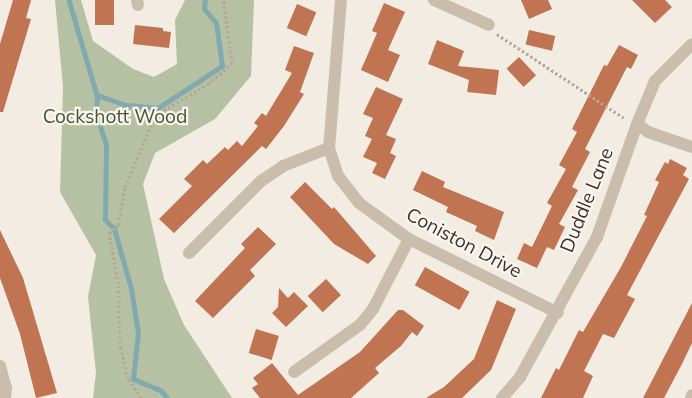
<!DOCTYPE html>
<html>
<head>
<meta charset="utf-8">
<style>
	body { margin:0 }
	#map { position:relative; width:692px; height:398px; overflow:hidden; background:#f2ece2; font-family:Mulish,sans-serif }
	div>[style] { position:absolute }
	[style*='--x'] { left:calc(var(--x)*1px); top:calc(var(--y)*1px); width:calc(var(--w)*1px); rotate:calc(var(--a)*1deg) }
	.green>* { inset:0; background:#b5c1a2 }
	.stream>* { height:4.5px; margin:-2.25px; padding:0 2.25px; transform-origin:2.25px; border-radius:2.25px; background:#82aaae }
	.building>* { inset:0; background:#c07452; transform-origin:0 0 }
	.path>* { height:2.5px; margin-top:-1.25px; transform-origin:0; background:repeating-linear-gradient(90deg,#b6a798 0 2.5px,transparent 0 5px) }
	.minor>* { height:12px; margin:-6px; padding:0 6px; transform-origin:6px; border-radius:6px; background:#cabdae }
	span { translate:-50% -50%; white-space:nowrap; text-align:center; line-height:1.15; -webkit-text-stroke:4.5px #faf5ee; paint-order:stroke }
	.park-label { font-size:19px; color:#465731 }
	.street-label { font-size:19px; color:#39312c }
</style>
</head>
<body>
<div id="map">
	<div class="green">
		<i style="clip-path:polygon(55px 0,81px 0,93px 41px,133px 69px,154px 77px,177px 64px,175px 20px,185px 0,254px 0,251px 76px,215px 119px,155px 153px,143px 184px,164px 279px,184px 325px,232px 398px,93px 398px,96px 373px,88px 297px,96px 255px,60px 192px,63px 87px)"></i>
	</div>
	<div class="stream">
		<i style="--x:69;--y:0;--w:99;--a:73.6"></i>
		<i style="--x:167;--y:398;--w:9;--a:-131"></i>
		<i style="--x:161;--y:391;--w:30;--a:-157"></i>
		<i style="--x:133;--y:379;--w:46;--a:-83.8"></i>
		<i style="--x:138;--y:333;--w:45;--a:-99"></i>
		<i style="--x:131;--y:289;--w:62;--a:-105.8"></i>
		<i style="--x:114;--y:229;--w:13;--a:-135"></i>
		<i style="--x:105;--y:220;--w:75;--a:-89.2"></i>
		<i style="--x:106;--y:145;--w:33;--a:-108"></i>
		<i style="--x:96;--y:114;--w:19;--a:-87"></i>
		<i style="--x:97;--y:95;--w:31;--a:19"></i>
		<i style="--x:126;--y:105;--w:32;--a:5"></i>
		<i style="--x:158;--y:108;--w:77;--a:-33.3"></i>
		<i style="--x:222;--y:66;--w:43;--a:-97.9"></i>
		<i style="--x:216;--y:23;--w:18;--a:-131"></i>
		<i style="--x:204;--y:9;--w:9;--a:-84"></i>
	</div>
	<div class="building">
		<i style="clip-path:polygon(13px 0,31px 0,26px 18px,31px 19px,3px 112px,0 112px,0 44px)"></i>
		<i style="left:95px;top:0;width:19px;height:25px"></i>
		<i style="clip-path:polygon(521px 0,548px 0,552px 9px,529px 19px)"></i>
		<i style="clip-path:polygon(632px 0,665px 0,672px 7px,655px 23px)"></i>
		<i style="clip-path:polygon(384px 3px,405px 12px,388px 50px,400px 55px,388px 82px,361px 70px,377px 33px,372px 31px)"></i>
		<i style="left:297px;top:4px;width:21px;height:26px;rotate:23deg"></i>
		<i style="clip-path:polygon(135px 25px,163px 28px,163px 31px,171px 32px,169px 48px,133px 44px)"></i>
		<i style="left:529px;top:30px;width:27px;height:15px;rotate:13deg"></i>
		<i style="clip-path:polygon(437px 40px,464px 51px,458px 66px,499px 70px,496px 95px,467px 92px,469px 80px,428px 64px)"></i>
		<i style="clip-path:polygon(619px 45px,638px 55px,631px 69px,627px 67px,585px 149px,590px 152px,572px 187px,578px 190px,559px 224px,565px 227px,554px 250px,547px 247px,537px 268px,517px 259px,524px 243px,532px 247px,552px 206px,547px 203px,566px 169px,559px 165px,577px 132px,572px 129px,604px 65px,607px 66px)"></i>
		<i style="clip-path:polygon(294px 46px,314px 53px,300px 92px,304px 94px,284px 126px,266px 149px,262px 146px,174px 233px,159px 219px,192px 186px,184px 179px,203px 160px,207px 164px,225px 147px,228px 150px,237px 141px,242px 146px,258px 126px,254px 123px,262px 113px,266px 116px,292px 73px,285px 70px)"></i>
		<i style="left:519px;top:57px;width:25px;height:17px;rotate:47deg"></i>
		<i style="clip-path:polygon(376px 87px,403px 99px,386px 135px,396px 139px,390px 153px,396px 156px,385px 179px,372px 173px,377px 163px,363px 157px,372px 139px,365px 136px,373px 118px,363px 114px)"></i>
		<i style="clip-path:polygon(670px 159px,687px 168px,683px 175px,689px 179px,627px 295px,635px 299px,614px 338px,603px 334px,584px 371px,593px 376px,583px 398px,541px 398px,556px 368px,559px 370px,579px 330px,583px 332px,621px 267px,647px 216px,644px 215px,659px 182px,655px 180px,665px 162px,668px 164px)"></i>
		<i style="clip-path:polygon(422px 171px,445px 182px,443px 187px,504px 212px,494px 240px,475px 231px,477px 226px,446px 212px,448px 207px,413px 190px)"></i>
		<i style="clip-path:polygon(305px 182px,332px 209px,334px 207px,376px 256px,368px 264px,334px 244px,290px 197px)"></i>
		<i style="clip-path:polygon(258px 227px,276px 244px,250px 270px,255px 276px,213px 318px,195px 301px,245px 248px,241px 244px)"></i>
		<i style="clip-path:polygon(0 230px,23px 278px,57px 393px,36px 398px,20px 334px,0 278px)"></i>
		<i style="left:425px;top:267px;width:51px;height:21px;rotate:29deg"></i>
		<i style="left:326px;top:279px;width:22px;height:25px;rotate:47deg"></i>
		<i style="clip-path:polygon(279px 288px,288px 298px,294px 292px,308px 306px,286px 327px,272px 313px,278px 307px)"></i>
		<i style="clip-path:polygon(497px 300px,516px 309px,491px 370px,462px 398px,426px 398px,444px 387px,474px 359px)"></i>
		<i style="clip-path:polygon(692px 303px,692px 343px,682px 364px,664px 398px,643px 398px)"></i>
		<i style="clip-path:polygon(398px 310px,403px 310px,424px 326px,417px 336px,412px 332px,401px 346px,375px 368px,379px 373px,351px 398px,260px 398px,252px 388px,258px 384px,253px 378px,272px 363px,298px 395px,360px 352px)"></i>
		<i style="left:256px;top:329px;width:24px;height:25px;rotate:17deg"></i>
	</div>
	<div class="path">
		<i style="--x:497;--y:34;--w:152;--a:33.5"></i>
		<i style="--x:141;--y:398;--w:23;--a:-124"></i>
		<i style="--x:128;--y:379;--w:32;--a:-104"></i>
		<i style="--x:120;--y:348;--w:64;--a:-91.8"></i>
		<i style="--x:118;--y:284;--w:52;--a:-100"></i>
		<i style="--x:109;--y:233;--w:12;--a:-42"></i>
		<i style="--x:118;--y:225;--w:39;--a:-80"></i>
		<i style="--x:125;--y:187;--w:78;--a:-67.4"></i>
		<i style="--x:155;--y:115;--w:61;--a:-30.3"></i>
		<i style="--x:208;--y:84;--w:32;--a:-41"></i>
		<i style="--x:232;--y:63;--w:64;--a:-98.1"></i>
	</div>
	<div class="minor">
		<i style="--x:137;--y:0;--w:5;--a:79"></i>
		<i style="--x:341;--y:0;--w:148;--a:94.6"></i>
		<i style="--x:329;--y:148;--w:29;--a:72"></i>
		<i style="--x:338;--y:176;--w:34;--a:52"></i>
		<i style="--x:359;--y:203;--w:62;--a:35.8"></i>
		<i style="--x:409;--y:239;--w:166;--a:26.4"></i>
		<i style="--x:434;--y:0;--w:60;--a:24.4"></i>
		<i style="--x:637;--y:124;--w:14;--a:36"></i>
		<i style="--x:648;--y:132;--w:46;--a:18.8"></i>
		<i style="--x:189;--y:253;--w:102;--a:-45"></i>
		<i style="--x:261;--y:181;--w:27;--a:-34"></i>
		<i style="--x:283;--y:166;--w:49;--a:-21.4"></i>
		<i style="--x:0;--y:366;--w:23;--a:75"></i>
		<i style="--x:6;--y:388;--w:10;--a:96"></i>
		<i style="--x:294;--y:372;--w:81;--a:-35.5"></i>
		<i style="--x:360;--y:325;--w:21;--a:-51"></i>
		<i style="--x:373;--y:309;--w:79;--a:-62.8"></i>
		<i style="--x:502;--y:398;--w:28;--a:-49"></i>
		<i style="--x:520;--y:377;--w:160;--a:-61.2"></i>
		<i style="--x:597;--y:237;--w:120;--a:-70.5"></i>
		<i style="--x:637;--y:124;--w:47;--a:-67.3"></i>
		<i style="--x:655;--y:81;--w:52;--a:-45"></i>
		<i style="--x:691;--y:398;--w:3;--a:-72"></i>
	</div>
	<div class="park-label">
		<span style="left:115px;top:117px">Cockshott Wood</span>
	</div>
	<div class="street-label">
		<span style="left:587px;top:200px;rotate:-68deg">Duddle Lane</span>
		<span style="left:464px;top:243px;rotate:28deg">Coniston Drive</span>
	</div>
</div>
</body>
</html>
